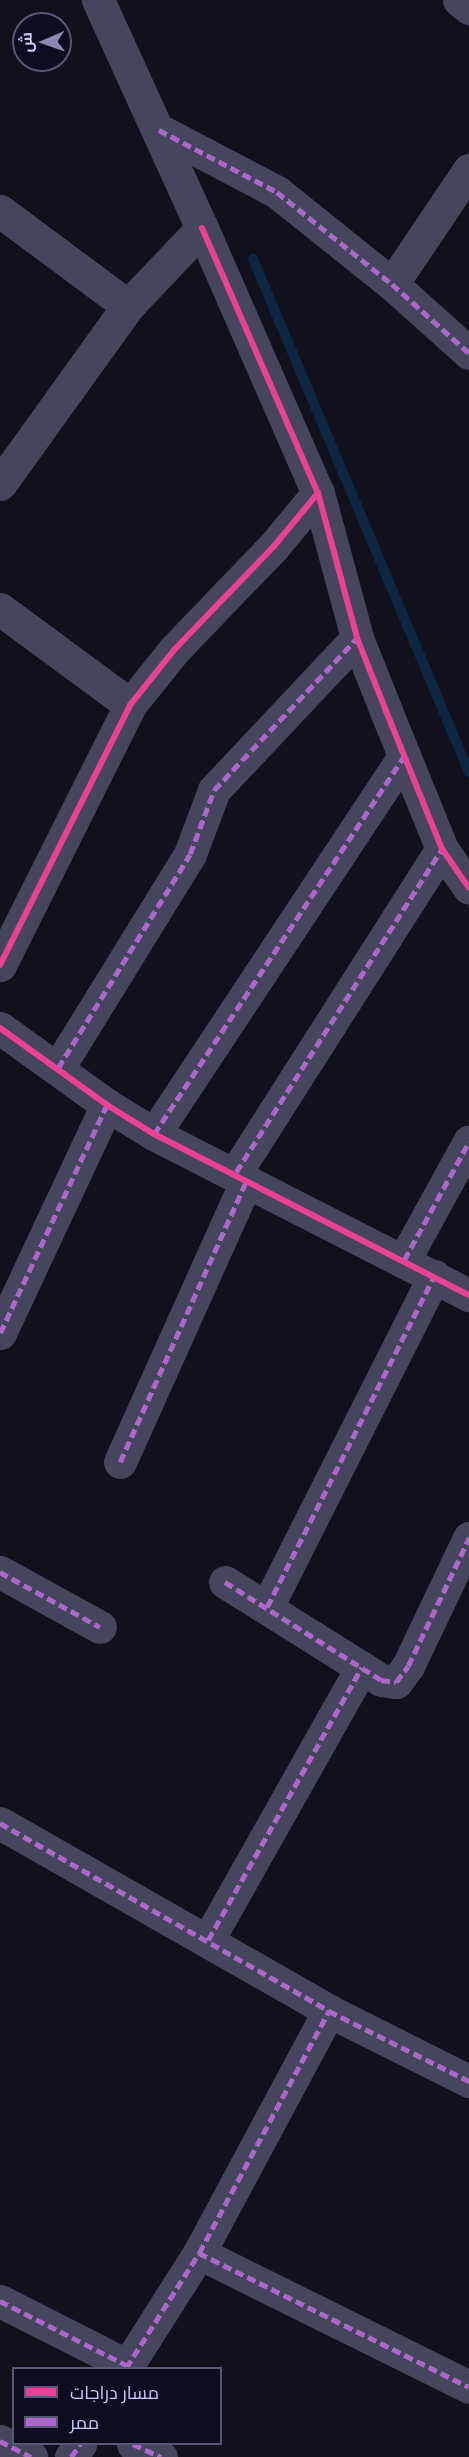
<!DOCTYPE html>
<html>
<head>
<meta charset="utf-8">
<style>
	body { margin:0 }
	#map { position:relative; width:469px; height:2457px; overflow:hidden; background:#11101c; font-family:Ubuntu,Cairo,sans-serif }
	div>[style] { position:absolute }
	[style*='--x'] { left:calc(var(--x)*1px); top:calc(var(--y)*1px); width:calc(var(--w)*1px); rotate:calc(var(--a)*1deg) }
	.stream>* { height:10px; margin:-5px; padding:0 5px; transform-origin:5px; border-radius:5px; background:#0c2742 }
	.minor>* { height:33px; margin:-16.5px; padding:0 16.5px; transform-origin:16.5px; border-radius:16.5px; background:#45465d }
	.quiet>* { height:4.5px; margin-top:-2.25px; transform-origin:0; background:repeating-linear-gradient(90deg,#ac68c9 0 9px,transparent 0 13.5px) }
	.cycleway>* { height:6px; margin:-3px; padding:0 3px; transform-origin:3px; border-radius:3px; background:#ea4096 }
	span { translate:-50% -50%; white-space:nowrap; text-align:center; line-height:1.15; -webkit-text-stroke:4.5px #0d0c20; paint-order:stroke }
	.legend { position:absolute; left:12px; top:2367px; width:210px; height:78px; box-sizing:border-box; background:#0d0c20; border:2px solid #595879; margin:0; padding:8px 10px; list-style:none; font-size:18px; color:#cbcbff }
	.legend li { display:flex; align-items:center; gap:12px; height:30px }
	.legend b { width:30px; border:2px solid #595879 }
	.north { position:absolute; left:12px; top:12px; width:60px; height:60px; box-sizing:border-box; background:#0d0c20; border:2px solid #595879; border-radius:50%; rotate:268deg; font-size:16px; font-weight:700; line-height:24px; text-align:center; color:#cbcbff }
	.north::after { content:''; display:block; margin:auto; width:21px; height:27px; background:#8a8ab0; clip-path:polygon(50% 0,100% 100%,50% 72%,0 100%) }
</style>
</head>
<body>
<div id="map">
	<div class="stream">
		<i style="--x:253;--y:259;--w:557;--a:67.17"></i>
	</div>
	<div class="minor">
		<i style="--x:98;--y:0;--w:251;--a:65.5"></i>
		<i style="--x:202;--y:228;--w:108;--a:133.5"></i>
		<i style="--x:459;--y:0;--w:13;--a:39"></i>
		<i style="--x:159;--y:130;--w:133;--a:27.7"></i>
		<i style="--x:277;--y:192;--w:147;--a:38.7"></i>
		<i style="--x:392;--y:284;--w:103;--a:41.9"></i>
		<i style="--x:0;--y:211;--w:159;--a:36.6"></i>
		<i style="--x:128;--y:306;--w:219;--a:125.7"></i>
		<i style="--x:202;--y:228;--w:289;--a:66.4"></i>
		<i style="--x:318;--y:493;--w:150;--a:74.9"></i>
		<i style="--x:357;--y:638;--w:79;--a:68.3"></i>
		<i style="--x:386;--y:711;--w:149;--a:67.9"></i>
		<i style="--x:442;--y:849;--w:47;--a:55.3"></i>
		<i style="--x:392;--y:284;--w:138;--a:-56"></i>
		<i style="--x:0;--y:609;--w:162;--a:36.4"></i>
		<i style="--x:0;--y:965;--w:291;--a:-63.4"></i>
		<i style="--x:130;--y:705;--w:70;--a:-51.3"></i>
		<i style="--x:174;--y:650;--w:144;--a:-46.1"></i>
		<i style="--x:274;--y:546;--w:69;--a:-50.3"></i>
		<i style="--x:0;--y:1028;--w:132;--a:35.7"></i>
		<i style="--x:107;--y:1105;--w:55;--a:31.7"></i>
		<i style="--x:154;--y:1134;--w:354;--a:27.1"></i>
		<i style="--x:58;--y:1068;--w:251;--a:-58.3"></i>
		<i style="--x:190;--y:854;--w:68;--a:-69.4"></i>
		<i style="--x:214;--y:790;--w:209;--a:-46.7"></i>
		<i style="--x:154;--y:1134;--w:453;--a:-56.5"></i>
		<i style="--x:236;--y:1172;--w:383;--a:-57.5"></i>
		<i style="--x:404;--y:1260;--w:135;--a:-61.2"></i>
		<i style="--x:0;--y:1333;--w:252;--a:-64.9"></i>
		<i style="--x:120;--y:1462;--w:309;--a:-65.8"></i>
		<i style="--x:0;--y:1572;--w:114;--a:28.8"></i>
		<i style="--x:225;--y:1582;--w:184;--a:32.1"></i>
		<i style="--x:381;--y:1680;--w:15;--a:8"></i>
		<i style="--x:396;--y:1682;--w:20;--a:-53"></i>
		<i style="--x:408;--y:1666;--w:142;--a:-64.5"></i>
		<i style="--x:267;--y:1607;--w:371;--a:-63.2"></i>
		<i style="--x:0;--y:1823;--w:379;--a:29.7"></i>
		<i style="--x:329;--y:2011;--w:157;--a:26.6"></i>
		<i style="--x:208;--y:1940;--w:313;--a:-60.6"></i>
		<i style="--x:199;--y:2253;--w:301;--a:26.4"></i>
		<i style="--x:0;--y:2301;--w:144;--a:26.9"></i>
		<i style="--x:126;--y:2368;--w:136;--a:-57.6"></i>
		<i style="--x:199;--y:2253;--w:275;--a:-61.8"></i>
		<i style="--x:0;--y:2441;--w:35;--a:27"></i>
		<i style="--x:133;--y:2444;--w:31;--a:25"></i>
		<i style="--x:71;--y:2457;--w:16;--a:-55"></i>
	</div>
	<div class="quiet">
		<i style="--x:159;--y:130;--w:133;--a:27.7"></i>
		<i style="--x:277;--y:192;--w:147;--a:38.7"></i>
		<i style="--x:392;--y:284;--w:103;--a:41.9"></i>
		<i style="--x:58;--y:1068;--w:251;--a:-58.3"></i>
		<i style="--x:190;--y:854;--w:68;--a:-69.4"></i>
		<i style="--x:214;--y:790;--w:209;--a:-46.7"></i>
		<i style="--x:154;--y:1134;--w:453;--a:-56.5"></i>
		<i style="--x:236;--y:1172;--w:383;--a:-57.5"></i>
		<i style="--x:404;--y:1260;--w:135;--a:-61.2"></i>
		<i style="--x:0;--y:1333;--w:252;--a:-64.9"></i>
		<i style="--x:120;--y:1462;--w:309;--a:-65.8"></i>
		<i style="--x:0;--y:1572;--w:114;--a:28.8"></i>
		<i style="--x:225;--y:1582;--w:184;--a:32.1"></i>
		<i style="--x:381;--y:1680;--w:15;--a:8"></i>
		<i style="--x:396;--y:1682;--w:20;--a:-53"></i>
		<i style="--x:408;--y:1666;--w:142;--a:-64.5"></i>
		<i style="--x:267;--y:1607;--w:371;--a:-63.2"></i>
		<i style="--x:0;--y:1823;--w:379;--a:29.7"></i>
		<i style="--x:329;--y:2011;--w:157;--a:26.6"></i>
		<i style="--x:208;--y:1940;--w:313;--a:-60.6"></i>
		<i style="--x:199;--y:2253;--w:301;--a:26.4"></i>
		<i style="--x:0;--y:2301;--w:144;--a:26.9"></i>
		<i style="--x:126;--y:2368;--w:136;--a:-57.6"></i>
		<i style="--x:199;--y:2253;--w:275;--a:-61.8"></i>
		<i style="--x:0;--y:2441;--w:35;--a:27"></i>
		<i style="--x:133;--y:2444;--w:31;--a:25"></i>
		<i style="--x:71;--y:2457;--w:16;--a:-55"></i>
	</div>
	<div class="cycleway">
		<i style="--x:202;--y:228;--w:289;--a:66.4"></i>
		<i style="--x:318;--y:493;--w:150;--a:74.9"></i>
		<i style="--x:357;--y:638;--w:79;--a:68.3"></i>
		<i style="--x:386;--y:711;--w:149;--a:67.9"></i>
		<i style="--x:442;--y:849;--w:47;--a:55.3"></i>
		<i style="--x:0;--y:965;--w:291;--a:-63.4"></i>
		<i style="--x:130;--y:705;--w:70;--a:-51.3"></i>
		<i style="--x:174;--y:650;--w:144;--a:-46.1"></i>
		<i style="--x:274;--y:546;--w:69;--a:-50.3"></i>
		<i style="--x:0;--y:1028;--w:132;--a:35.7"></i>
		<i style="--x:107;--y:1105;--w:55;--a:31.7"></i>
		<i style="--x:154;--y:1134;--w:354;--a:27.1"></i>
	</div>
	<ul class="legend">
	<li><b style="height:8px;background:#ea4096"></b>مسار دراجات</li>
	<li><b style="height:8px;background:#ac68c9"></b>ممر</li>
	</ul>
	<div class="north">ش</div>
</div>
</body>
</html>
